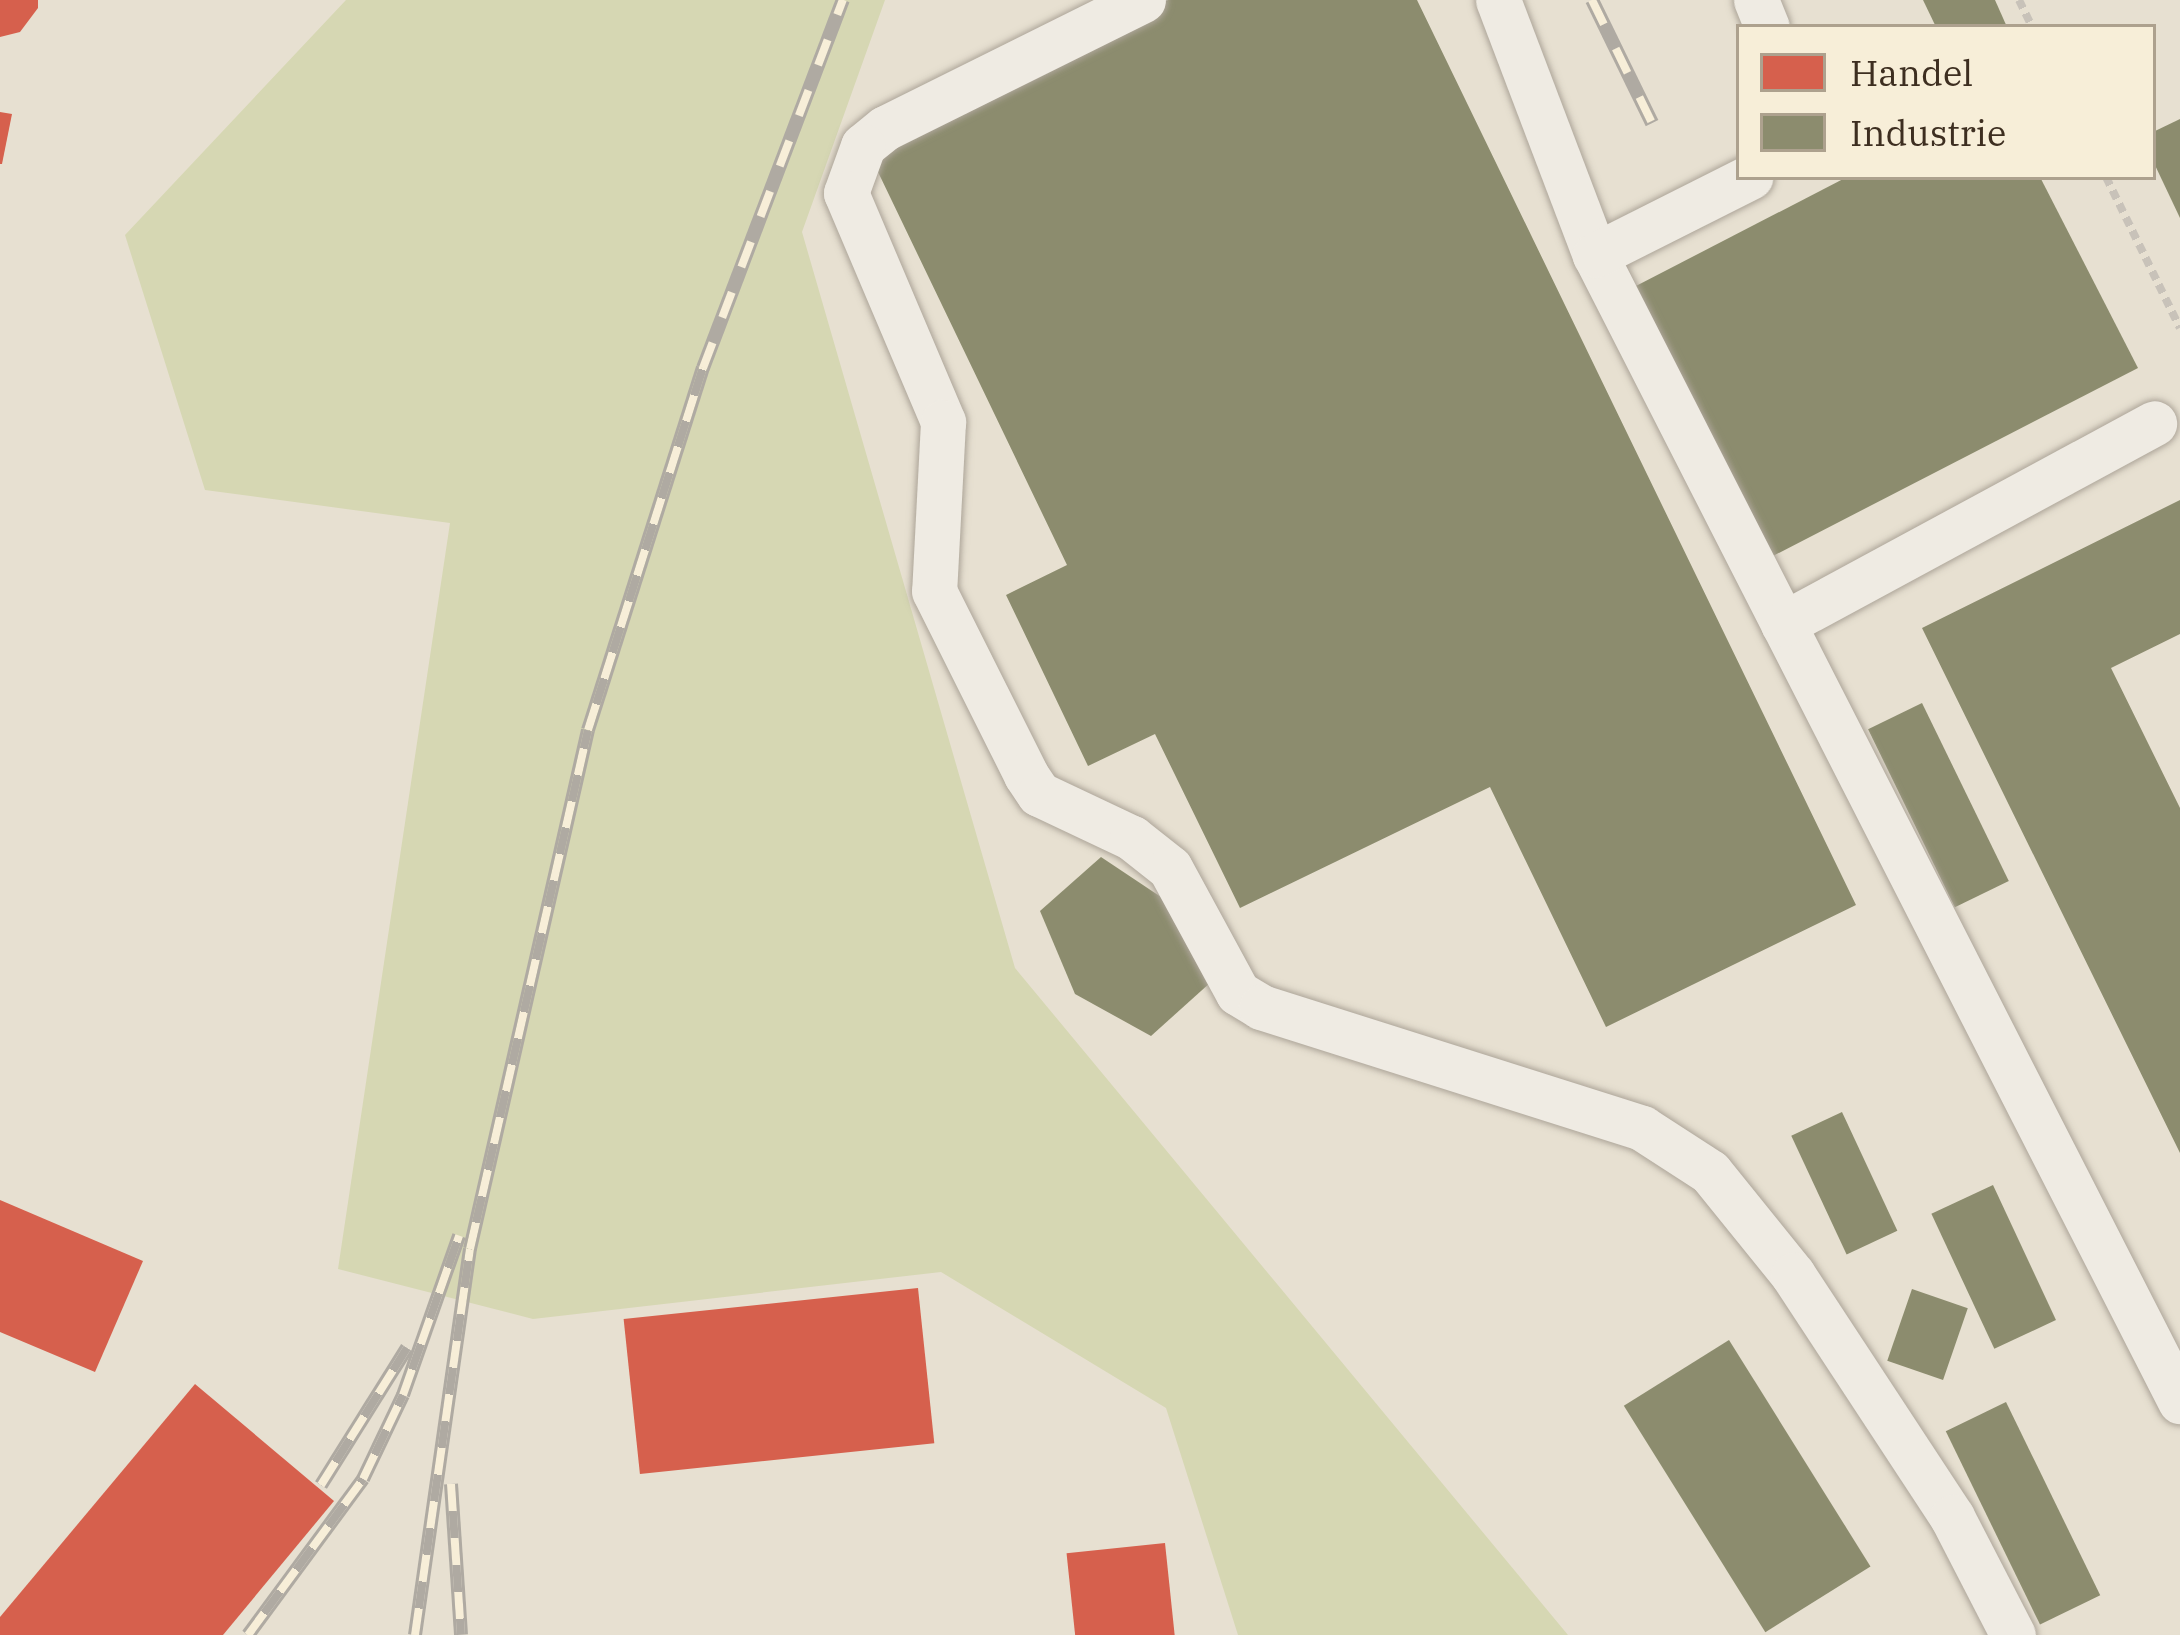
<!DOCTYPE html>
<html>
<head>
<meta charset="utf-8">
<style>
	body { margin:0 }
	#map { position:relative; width:2180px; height:1635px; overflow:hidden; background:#e7e0d1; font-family:"IBM Plex Serif",serif }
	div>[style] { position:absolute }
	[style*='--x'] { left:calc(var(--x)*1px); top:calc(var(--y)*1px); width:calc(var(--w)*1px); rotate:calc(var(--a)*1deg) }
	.green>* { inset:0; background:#d6d7b3 }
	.shops>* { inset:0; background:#d6604d; transform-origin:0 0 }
	.industry>* { inset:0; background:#8c8c6e; transform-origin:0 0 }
	.path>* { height:8px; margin-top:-4px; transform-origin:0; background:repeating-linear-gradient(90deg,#c8c2b9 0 9px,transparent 0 15px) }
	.roads { filter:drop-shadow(0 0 3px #ada599) drop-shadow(0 0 3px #ada599) }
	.minor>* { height:45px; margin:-22.5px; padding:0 22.5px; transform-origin:22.5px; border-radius:22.5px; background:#efebe3 }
	.rail>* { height:14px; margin-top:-7px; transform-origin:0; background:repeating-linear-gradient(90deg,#f7eed8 0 27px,#afaaa2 0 54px); box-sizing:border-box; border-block:3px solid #afaaa2 }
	span { translate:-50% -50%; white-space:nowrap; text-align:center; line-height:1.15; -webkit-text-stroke:12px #f7eed8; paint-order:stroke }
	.legend { position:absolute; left:1736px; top:24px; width:420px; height:156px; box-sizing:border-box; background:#f7eed8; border:3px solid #ada18e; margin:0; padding:15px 21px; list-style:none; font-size:36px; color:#3d2e20 }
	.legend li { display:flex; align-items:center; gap:24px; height:60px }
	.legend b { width:60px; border:3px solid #ada18e }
</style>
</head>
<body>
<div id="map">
	<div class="green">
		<i style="clip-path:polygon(346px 0,885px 0,802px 232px,1015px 968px,1568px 1635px,1238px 1635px,1166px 1408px,941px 1272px,533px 1319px,338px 1269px,450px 523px,205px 490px,125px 235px)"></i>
	</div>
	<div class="shops">
		<i style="clip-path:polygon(0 0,38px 0,38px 8px,20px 32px,0 37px)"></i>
		<i style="clip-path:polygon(0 112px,12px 114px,2px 164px,0 164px)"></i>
		<i style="clip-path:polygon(0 1200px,143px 1261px,95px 1372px,0 1332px)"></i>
		<i style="left:918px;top:1288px;width:156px;height:296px;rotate:84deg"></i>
		<i style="clip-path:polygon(195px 1384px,334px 1501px,223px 1635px,0 1635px,0 1617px)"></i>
		<i style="left:1165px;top:1543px;width:93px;height:99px;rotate:84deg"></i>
	</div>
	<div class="industry">
		<i style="clip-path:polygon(1168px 0,1417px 0,1856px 905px,1606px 1027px,1490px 787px,1240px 908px,1155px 734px,1088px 766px,1006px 595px,1067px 565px,866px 147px)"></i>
		<i style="clip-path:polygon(1923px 0,1995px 0,2007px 27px,1936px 27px)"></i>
		<i style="clip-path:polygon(2180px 119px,2180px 218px,2153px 161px,2153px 132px)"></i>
		<i style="clip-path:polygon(1847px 177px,2040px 177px,2138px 368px,1771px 557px,1634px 287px)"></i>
		<i style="clip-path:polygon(2180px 500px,2180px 634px,2111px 668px,2180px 808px,2180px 1153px,1922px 628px)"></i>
		<i style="left:1922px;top:703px;width:198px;height:60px;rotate:64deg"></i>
		<i style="clip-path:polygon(1101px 857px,1167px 901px,1211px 982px,1151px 1036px,1075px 994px,1040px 911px)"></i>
		<i style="left:1842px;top:1112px;width:131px;height:56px;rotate:65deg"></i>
		<i style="left:1993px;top:1185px;width:149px;height:68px;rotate:65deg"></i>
		<i style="left:1912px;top:1289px;width:59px;height:76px;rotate:19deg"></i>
		<i style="left:1729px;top:1340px;width:267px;height:124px;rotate:58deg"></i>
		<i style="left:2006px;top:1402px;width:215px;height:67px;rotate:64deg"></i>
	</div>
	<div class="path">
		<i style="--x:2019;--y:0;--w:30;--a:64"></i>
		<i style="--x:2106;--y:177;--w:168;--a:63.9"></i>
	</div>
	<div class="roads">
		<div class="minor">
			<i style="--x:1143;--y:0;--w:288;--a:153.6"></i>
			<i style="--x:885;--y:128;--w:28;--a:141"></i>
			<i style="--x:863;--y:146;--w:50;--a:109.9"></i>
			<i style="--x:846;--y:193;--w:249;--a:67"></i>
			<i style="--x:943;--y:422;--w:169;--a:93"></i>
			<i style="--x:934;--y:591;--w:206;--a:63.4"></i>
			<i style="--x:1026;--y:775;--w:23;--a:56"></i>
			<i style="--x:1039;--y:794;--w:103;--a:25.3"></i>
			<i style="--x:1132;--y:838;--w:48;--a:38.3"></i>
			<i style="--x:1170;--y:868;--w:142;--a:61.5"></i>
			<i style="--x:1238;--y:993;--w:27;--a:31"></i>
			<i style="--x:1261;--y:1007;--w:400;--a:17.6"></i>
			<i style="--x:1642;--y:1128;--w:81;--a:32.9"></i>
			<i style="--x:1710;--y:1172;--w:132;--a:51.1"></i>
			<i style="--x:1793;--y:1275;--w:290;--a:56.7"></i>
			<i style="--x:1952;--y:1517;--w:133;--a:62.7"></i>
			<i style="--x:1498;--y:0;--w:273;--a:69.2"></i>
			<i style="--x:1595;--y:255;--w:1287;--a:62.96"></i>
			<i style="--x:1756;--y:0;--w:29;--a:68"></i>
			<i style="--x:1595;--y:255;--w:174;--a:-26.7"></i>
			<i style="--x:1783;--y:624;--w:422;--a:-28.4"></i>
		</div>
	</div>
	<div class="rail">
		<i style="--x:1592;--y:0;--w:137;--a:64"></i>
		<i style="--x:451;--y:1484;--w:151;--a:86.2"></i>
		<i style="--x:321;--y:1485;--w:162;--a:-57.9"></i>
		<i style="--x:248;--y:1635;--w:194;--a:-53.6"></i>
		<i style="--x:363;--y:1479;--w:93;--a:-64.5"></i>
		<i style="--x:403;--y:1395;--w:169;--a:-70.6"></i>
		<i style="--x:415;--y:1635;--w:390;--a:-81.9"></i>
		<i style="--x:470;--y:1249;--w:532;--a:-77.19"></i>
		<i style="--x:588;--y:730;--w:380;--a:-72.4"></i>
		<i style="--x:703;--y:368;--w:394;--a:-69.2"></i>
	</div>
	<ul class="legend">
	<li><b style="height:33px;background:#d6604d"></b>Handel</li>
	<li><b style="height:33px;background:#8c8c6e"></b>Industrie</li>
	</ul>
</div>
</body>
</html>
